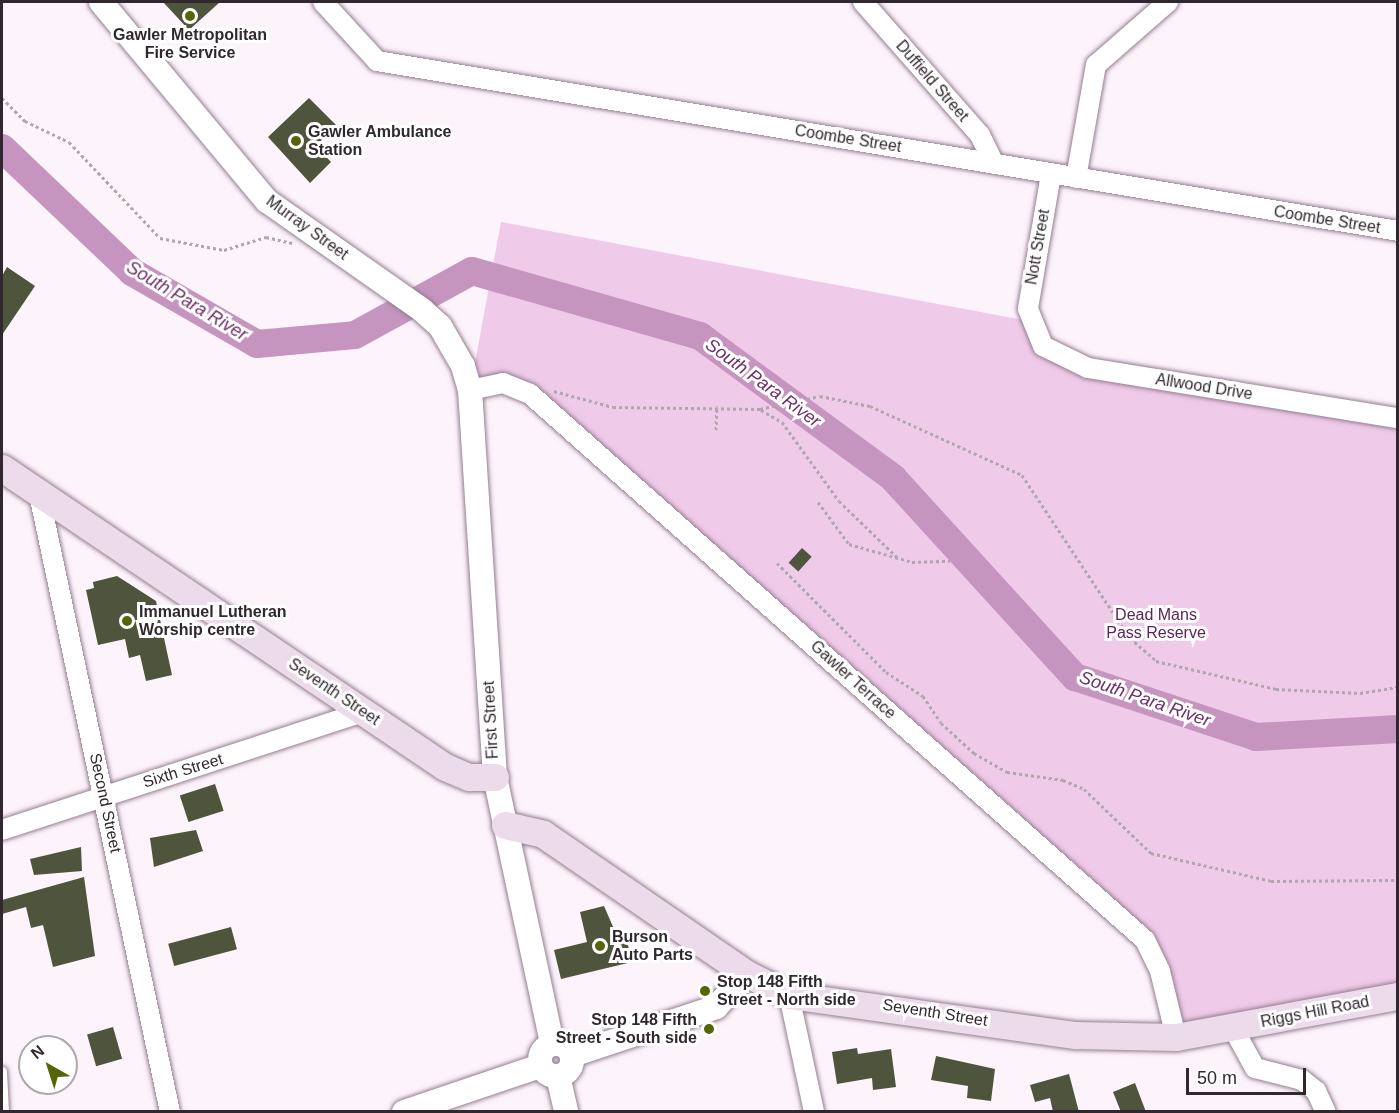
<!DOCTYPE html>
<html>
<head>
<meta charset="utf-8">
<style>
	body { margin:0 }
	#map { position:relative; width:1399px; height:1113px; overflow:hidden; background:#fdf3fb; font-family:Helvetica,sans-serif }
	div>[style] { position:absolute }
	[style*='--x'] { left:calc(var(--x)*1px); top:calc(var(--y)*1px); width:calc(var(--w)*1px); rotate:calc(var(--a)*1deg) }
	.green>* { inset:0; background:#efcae9 }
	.river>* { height:28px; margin:-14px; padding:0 14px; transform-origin:14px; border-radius:14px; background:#c595bf }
	.building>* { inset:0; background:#4f543c; transform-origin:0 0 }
	.path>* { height:3px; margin-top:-1.5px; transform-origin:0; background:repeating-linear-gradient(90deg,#b0a7ae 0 3px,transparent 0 6px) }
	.roads { filter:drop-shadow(0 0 2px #947e90) drop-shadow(0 0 2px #947e90) }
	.service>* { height:9px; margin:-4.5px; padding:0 4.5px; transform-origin:4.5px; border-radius:4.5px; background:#fff }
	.minor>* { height:20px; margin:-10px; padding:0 10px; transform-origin:10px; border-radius:10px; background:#fff }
	.tertiary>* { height:24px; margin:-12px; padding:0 12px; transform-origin:12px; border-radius:12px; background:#fff }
	.tertiary>.ring { margin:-12px; padding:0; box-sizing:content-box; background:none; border:24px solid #fff; border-radius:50% }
	.secondary>* { height:27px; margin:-13.5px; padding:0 13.5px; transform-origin:13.5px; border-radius:13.5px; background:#ecdbea }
	.dots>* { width:16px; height:16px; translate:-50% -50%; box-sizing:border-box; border:3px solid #fff; border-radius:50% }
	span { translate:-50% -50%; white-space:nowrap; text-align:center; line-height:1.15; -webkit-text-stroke:6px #fff; paint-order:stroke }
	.poi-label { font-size:16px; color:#31282f; font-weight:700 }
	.left { translate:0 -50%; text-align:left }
	.right { translate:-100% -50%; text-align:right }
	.street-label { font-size:16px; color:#31282f }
	.park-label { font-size:16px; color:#5e2358 }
	.water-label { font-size:18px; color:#6b3066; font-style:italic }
	.frame { position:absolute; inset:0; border:3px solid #31282f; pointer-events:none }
	.north { position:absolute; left:18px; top:1035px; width:60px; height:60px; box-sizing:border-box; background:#fff; border:2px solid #ada9ac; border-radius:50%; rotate:321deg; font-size:16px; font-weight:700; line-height:24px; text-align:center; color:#31282f }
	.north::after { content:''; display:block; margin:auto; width:21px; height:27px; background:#576407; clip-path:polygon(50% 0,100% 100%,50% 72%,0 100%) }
	.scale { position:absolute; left:1186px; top:1068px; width:120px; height:27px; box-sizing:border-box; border:3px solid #31282f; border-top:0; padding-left:8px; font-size:18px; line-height:21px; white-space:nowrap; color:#31282f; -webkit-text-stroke:4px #fff; paint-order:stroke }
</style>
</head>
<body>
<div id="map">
	<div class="green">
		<i style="clip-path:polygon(501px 222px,1029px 321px,1057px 355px,1397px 418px,1397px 996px,1176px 1037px,1154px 952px,530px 394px,470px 390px)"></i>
	</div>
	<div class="river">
		<i style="--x:2;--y:148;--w:180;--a:43.6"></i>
		<i style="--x:132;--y:272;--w:144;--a:29.9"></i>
		<i style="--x:257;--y:344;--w:98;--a:-5.2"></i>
		<i style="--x:355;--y:335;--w:133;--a:-28.7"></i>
		<i style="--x:472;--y:271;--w:237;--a:15.9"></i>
		<i style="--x:700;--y:336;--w:240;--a:36.3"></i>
		<i style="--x:893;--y:478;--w:270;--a:47.6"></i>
		<i style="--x:1075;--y:677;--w:191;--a:18.3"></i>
		<i style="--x:1256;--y:737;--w:142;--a:-3.2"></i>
	</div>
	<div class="building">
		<i style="clip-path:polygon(163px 2px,220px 2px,189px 30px)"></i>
		<i style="clip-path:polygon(309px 98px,336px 125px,316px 146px,331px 162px,310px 183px,268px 137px)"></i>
		<i style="clip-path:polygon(7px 267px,35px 286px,2px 335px,2px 276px)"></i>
		<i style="left:802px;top:548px;width:13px;height:20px;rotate:42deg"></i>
		<i style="clip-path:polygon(117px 576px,156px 601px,172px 675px,146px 681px,140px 655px,129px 658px,125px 639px,98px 645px,86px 590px,94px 588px,93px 582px)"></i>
		<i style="left:215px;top:784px;width:28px;height:37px;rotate:72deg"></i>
		<i style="clip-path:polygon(196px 830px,203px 851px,154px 867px,150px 838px)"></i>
		<i style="clip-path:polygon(81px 847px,82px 871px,34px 875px,30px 859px)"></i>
		<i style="clip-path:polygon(84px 877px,95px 956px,53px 967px,43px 925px,31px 928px,26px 907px,2px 914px,2px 900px)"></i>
		<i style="clip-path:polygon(604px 906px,617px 936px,625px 933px,632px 962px,561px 979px,554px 950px,587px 942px,580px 912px)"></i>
		<i style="left:231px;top:927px;width:23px;height:65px;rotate:75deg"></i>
		<i style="left:113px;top:1027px;width:33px;height:27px;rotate:74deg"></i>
		<i style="clip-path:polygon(857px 1048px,858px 1054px,891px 1049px,896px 1087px,873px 1090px,872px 1078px,837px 1084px,832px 1052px)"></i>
		<i style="clip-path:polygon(936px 1056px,995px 1069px,991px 1101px,967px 1098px,968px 1086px,931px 1080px)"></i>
		<i style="clip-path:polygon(1069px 1074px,1079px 1112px,1053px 1112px,1050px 1098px,1035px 1102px,1030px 1085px)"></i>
		<i style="clip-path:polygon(1135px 1083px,1146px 1112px,1121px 1112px,1113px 1092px)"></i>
	</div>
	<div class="path">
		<i style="--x:2;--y:98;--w:33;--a:45"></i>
		<i style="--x:25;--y:121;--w:49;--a:25.5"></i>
		<i style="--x:69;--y:142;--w:132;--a:46.5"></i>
		<i style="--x:160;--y:238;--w:65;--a:10.6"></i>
		<i style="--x:224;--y:250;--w:44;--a:-17.2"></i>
		<i style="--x:266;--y:237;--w:27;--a:13"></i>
		<i style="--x:554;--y:391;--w:61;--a:15.2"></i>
		<i style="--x:613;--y:407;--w:147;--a:0.8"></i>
		<i style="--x:760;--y:409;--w:61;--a:-12.2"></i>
		<i style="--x:820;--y:396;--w:51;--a:11.3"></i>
		<i style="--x:870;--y:406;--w:167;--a:24.4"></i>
		<i style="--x:1022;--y:475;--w:196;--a:56.5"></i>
		<i style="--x:1130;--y:638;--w:35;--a:41"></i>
		<i style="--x:1156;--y:661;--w:123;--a:13.1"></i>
		<i style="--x:1276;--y:689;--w:84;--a:2.7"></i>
		<i style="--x:1360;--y:693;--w:38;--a:-9"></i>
		<i style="--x:761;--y:410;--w:24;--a:30"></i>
		<i style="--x:782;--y:422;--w:97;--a:54.2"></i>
		<i style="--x:839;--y:501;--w:82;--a:44"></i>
		<i style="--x:716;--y:430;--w:24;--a:-88"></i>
		<i style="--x:818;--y:502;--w:52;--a:53.6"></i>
		<i style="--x:849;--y:544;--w:66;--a:15.9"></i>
		<i style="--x:912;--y:562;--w:38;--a:-2"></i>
		<i style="--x:777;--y:563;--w:154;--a:45"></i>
		<i style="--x:886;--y:672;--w:44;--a:33"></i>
		<i style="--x:923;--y:696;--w:32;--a:56"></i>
		<i style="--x:941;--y:723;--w:45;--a:42.3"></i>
		<i style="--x:974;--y:753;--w:38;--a:30"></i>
		<i style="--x:1007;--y:772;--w:57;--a:8.1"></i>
		<i style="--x:1063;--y:780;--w:23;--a:23"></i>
		<i style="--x:1084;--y:789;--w:93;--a:43.7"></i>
		<i style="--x:1151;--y:853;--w:123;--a:13.1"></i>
		<i style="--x:1271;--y:881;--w:127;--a:-0.5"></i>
	</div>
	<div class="roads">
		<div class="service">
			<i style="--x:2;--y:1071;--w:41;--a:87.2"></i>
		</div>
		<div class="minor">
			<i style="--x:323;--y:2;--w:80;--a:47.5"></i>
			<i style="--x:377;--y:61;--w:1035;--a:9.45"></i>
			<i style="--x:863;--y:2;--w:177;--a:48.7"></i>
			<i style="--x:980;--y:135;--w:32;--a:64"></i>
			<i style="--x:1051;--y:174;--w:137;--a:99.7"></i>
			<i style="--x:1028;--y:309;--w:40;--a:68"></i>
			<i style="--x:1043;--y:346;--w:50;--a:26.1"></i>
			<i style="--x:1088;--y:368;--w:314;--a:9.2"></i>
			<i style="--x:1076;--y:178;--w:115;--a:-80"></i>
			<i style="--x:1096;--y:65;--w:96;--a:-41.2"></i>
			<i style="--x:470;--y:390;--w:34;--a:-12"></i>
			<i style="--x:503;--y:383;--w:29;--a:22"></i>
			<i style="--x:530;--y:394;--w:822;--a:41.6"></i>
			<i style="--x:1145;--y:940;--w:34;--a:64"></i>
			<i style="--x:1160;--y:971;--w:68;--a:76.4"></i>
			<i style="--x:39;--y:494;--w:632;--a:78.03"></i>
			<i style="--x:2;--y:830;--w:381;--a:-18.1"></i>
			<i style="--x:789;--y:995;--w:120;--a:77.9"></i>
			<i style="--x:1233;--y:1028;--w:46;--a:61.2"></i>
			<i style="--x:1255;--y:1068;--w:49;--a:14.3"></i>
			<i style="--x:1302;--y:1080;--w:18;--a:38"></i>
			<i style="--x:1316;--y:1091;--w:23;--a:65"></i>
		</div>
		<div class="tertiary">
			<i style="--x:101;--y:2;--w:259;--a:50.2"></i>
			<i style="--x:267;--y:201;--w:189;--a:35.1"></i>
			<i style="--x:422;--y:310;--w:24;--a:42"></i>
			<i style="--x:440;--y:326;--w:46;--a:60.1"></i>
			<i style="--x:463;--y:366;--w:25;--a:74"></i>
			<i style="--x:470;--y:390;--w:388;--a:86.3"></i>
			<i style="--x:495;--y:777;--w:273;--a:77.9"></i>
			<i class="ring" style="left:540px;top:1044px;width:8px;height:8px"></i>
			<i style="--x:572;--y:1055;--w:152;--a:-18.4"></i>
			<i style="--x:716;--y:1007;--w:45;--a:-46.8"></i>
			<i style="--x:558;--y:1076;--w:37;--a:77"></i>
			<i style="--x:404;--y:1112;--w:144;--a:-18.7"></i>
		</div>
		<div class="secondary">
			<i style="--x:2;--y:468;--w:534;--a:34.02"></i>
			<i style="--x:445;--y:767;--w:26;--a:23"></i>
			<i style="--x:469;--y:777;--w:26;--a:0"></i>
			<i style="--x:505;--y:825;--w:39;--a:13"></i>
			<i style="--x:543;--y:834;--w:247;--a:34.5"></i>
			<i style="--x:747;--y:974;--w:47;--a:26.6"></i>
			<i style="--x:789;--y:995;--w:289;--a:8"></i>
			<i style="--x:1075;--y:1035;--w:101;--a:1.1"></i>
			<i style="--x:1176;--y:1037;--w:226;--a:-10.5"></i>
		</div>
	</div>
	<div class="dots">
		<i style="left:190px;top:16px;background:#576407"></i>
		<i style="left:296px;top:141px;background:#576407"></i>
		<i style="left:127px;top:621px;background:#576407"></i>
		<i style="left:600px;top:946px;background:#576407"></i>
		<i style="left:705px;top:991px;background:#576407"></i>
		<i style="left:709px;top:1029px;background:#576407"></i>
	</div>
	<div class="poi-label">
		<span style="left:190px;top:44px">Gawler Metropolitan<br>Fire Service</span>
		<span class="left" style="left:308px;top:141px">Gawler Ambulance<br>Station</span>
		<span class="left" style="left:139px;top:621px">Immanuel Lutheran<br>Worship centre</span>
		<span class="left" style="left:612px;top:946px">Burson<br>Auto Parts</span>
		<span class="left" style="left:717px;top:991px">Stop 148 Fifth<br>Street - North side</span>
		<span class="right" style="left:697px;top:1029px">Stop 148 Fifth<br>Street - South side</span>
	</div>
	<div class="street-label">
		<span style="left:932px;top:81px;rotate:49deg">Duffield Street</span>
		<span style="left:848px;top:139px;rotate:9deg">Coombe Street</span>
		<span style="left:1327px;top:220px;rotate:9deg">Coombe Street</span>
		<span style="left:307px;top:228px;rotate:36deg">Murray Street</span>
		<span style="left:1038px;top:247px;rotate:-80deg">Nott Street</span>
		<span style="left:1204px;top:387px;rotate:9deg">Allwood Drive</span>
		<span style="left:853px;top:680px;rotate:42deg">Gawler Terrace</span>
		<span style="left:334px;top:692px;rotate:34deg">Seventh Street</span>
		<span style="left:491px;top:720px;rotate:-93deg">First Street</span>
		<span style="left:183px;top:771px;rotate:-17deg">Sixth Street</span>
		<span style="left:105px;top:803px;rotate:78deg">Second Street</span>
		<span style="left:1315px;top:1012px;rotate:-11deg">Riggs Hill Road</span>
		<span style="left:935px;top:1013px;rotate:9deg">Seventh Street</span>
	</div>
	<div class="park-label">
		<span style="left:1156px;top:624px">Dead Mans<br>Pass Reserve</span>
	</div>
	<div class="water-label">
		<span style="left:187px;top:301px;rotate:31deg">South Para River</span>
		<span style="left:763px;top:383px;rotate:36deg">South Para River</span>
		<span style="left:1145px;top:699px;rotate:19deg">South Para River</span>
	</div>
	<div class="frame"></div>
	<div class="north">N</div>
	<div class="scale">50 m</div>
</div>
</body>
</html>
